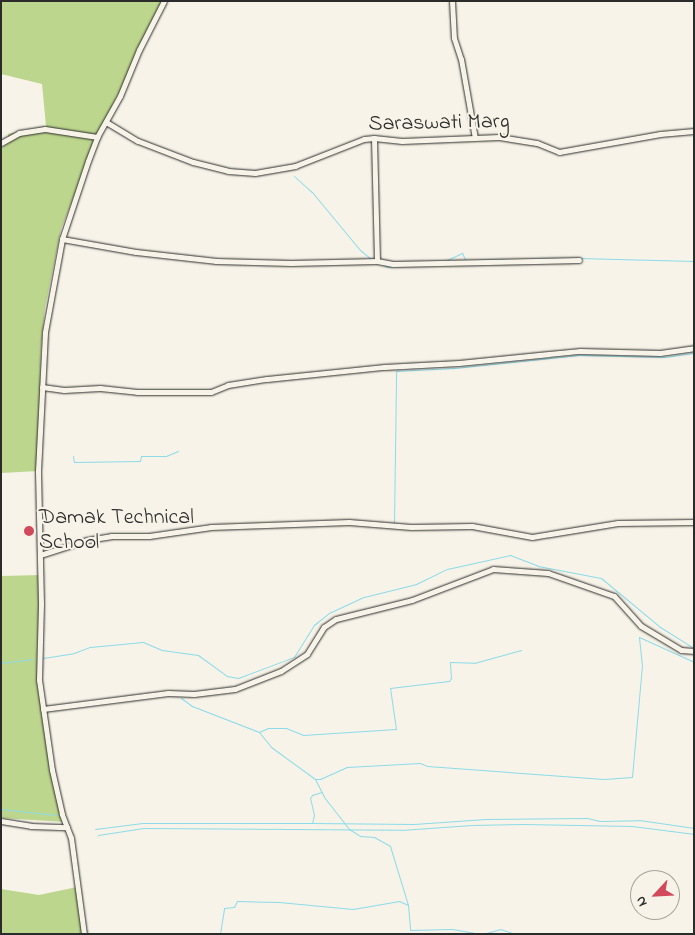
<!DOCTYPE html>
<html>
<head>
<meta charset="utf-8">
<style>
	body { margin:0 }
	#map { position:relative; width:695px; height:935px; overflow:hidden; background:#f7f3e8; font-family:"Indie Flower",sans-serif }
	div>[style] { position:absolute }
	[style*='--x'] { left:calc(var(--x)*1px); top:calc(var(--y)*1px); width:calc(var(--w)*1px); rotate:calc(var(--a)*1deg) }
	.green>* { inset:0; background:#bdd68d }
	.stream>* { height:1px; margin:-0.5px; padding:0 0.5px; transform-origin:0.5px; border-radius:0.5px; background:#8cdbea }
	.roads { filter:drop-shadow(0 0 1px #2b2b2b) drop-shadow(0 0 1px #2b2b2b) }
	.minor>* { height:5px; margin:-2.5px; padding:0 2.5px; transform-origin:2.5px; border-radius:2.5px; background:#f7f3e8 }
	.dots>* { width:14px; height:14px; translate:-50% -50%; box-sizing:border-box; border:2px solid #f7f3e8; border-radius:50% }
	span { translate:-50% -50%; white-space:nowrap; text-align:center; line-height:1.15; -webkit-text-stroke:4px #f7f3e8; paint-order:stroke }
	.street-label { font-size:22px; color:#2b2b2b }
	.poi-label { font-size:22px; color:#2b2b2b }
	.left { translate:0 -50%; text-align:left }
	.frame { position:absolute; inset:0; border:2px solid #2b2b2b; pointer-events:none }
	.north { position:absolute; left:630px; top:870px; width:50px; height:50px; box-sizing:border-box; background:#f7f3e8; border:1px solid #a5a39c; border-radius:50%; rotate:245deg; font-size:14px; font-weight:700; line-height:20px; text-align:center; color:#2b2b2b }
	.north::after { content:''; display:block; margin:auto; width:18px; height:22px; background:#d1495b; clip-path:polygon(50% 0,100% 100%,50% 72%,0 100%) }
</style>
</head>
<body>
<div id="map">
	<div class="green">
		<i style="clip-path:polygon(1px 1px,165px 1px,100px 130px,61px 229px,45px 308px,41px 348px,38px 471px,1px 473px,1px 148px,9px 143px,8px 134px,46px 126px,42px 84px,1px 74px)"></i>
		<i style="clip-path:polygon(40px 575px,37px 664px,52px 770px,65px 822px,1px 818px,1px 576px)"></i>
		<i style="clip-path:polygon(77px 887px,84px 934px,1px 934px,1px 889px,39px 895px)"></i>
	</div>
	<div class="stream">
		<i style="--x:294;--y:176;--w:24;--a:42"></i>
		<i style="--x:312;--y:192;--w:75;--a:50.4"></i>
		<i style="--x:360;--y:250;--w:14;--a:39"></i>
		<i style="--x:579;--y:258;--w:115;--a:1.5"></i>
		<i style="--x:527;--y:259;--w:28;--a:-2"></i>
		<i style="--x:447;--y:260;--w:17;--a:-25"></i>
		<i style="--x:462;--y:253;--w:7;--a:63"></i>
		<i style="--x:477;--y:260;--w:31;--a:-2"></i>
		<i style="--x:382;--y:264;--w:6;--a:31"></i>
		<i style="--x:387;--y:267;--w:7;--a:-8"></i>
		<i style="--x:73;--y:456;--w:6;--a:81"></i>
		<i style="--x:74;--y:462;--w:66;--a:-0.9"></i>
		<i style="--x:140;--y:461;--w:5;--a:-79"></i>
		<i style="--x:141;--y:456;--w:25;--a:0"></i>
		<i style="--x:166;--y:456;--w:13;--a:-23"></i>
		<i style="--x:394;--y:523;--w:152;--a:-89.2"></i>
		<i style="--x:396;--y:371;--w:59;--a:-2.9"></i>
		<i style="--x:455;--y:368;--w:125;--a:-6"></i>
		<i style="--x:579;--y:355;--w:86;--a:1.3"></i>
		<i style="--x:665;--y:357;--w:29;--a:-8"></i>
		<i style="--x:43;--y:658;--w:31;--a:-9"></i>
		<i style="--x:74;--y:653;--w:17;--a:-21"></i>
		<i style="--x:90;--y:647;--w:53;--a:-5.4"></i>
		<i style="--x:143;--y:642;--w:21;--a:23"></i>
		<i style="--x:162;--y:650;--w:36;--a:8"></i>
		<i style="--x:198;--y:655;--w:36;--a:36"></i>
		<i style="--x:227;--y:676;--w:11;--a:10"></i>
		<i style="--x:238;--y:678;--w:60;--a:-20.6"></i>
		<i style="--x:294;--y:657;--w:38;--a:-58"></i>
		<i style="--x:314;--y:625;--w:19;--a:-39"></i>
		<i style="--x:329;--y:613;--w:38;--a:-25"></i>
		<i style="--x:364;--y:597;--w:54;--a:-14"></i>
		<i style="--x:416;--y:584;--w:34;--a:-26"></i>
		<i style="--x:447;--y:569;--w:65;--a:-12.5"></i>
		<i style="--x:510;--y:555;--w:30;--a:21"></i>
		<i style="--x:538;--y:566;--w:64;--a:10.8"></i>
		<i style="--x:601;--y:578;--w:77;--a:39.7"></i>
		<i style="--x:660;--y:627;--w:40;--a:32"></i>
		<i style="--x:1;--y:663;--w:32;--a:-7"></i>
		<i style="--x:181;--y:698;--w:14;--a:36"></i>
		<i style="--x:192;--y:706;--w:72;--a:21.2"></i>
		<i style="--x:259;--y:732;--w:19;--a:51"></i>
		<i style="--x:271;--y:747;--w:54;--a:36"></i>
		<i style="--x:315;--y:779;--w:20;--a:63"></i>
		<i style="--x:324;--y:797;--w:41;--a:52"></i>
		<i style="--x:349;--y:829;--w:13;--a:32"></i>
		<i style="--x:360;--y:836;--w:14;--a:4"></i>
		<i style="--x:374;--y:837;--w:18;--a:29"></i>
		<i style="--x:390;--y:846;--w:62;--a:73"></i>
		<i style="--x:408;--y:905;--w:25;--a:85"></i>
		<i style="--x:410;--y:930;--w:42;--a:-1.4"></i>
		<i style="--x:452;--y:929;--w:29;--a:10"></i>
		<i style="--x:259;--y:732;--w:10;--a:-24"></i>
		<i style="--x:268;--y:728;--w:18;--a:0"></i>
		<i style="--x:286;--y:728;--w:18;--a:22"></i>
		<i style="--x:303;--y:735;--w:93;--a:-3.7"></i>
		<i style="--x:396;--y:729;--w:41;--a:-98.3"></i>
		<i style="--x:390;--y:688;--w:59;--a:-6.8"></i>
		<i style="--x:449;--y:681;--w:4;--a:-56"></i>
		<i style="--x:451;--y:678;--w:16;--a:-94"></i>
		<i style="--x:450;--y:662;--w:24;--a:2"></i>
		<i style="--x:474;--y:663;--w:49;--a:-15.5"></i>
		<i style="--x:315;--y:779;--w:5;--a:0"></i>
		<i style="--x:320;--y:779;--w:30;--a:-24"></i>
		<i style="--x:347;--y:767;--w:73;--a:-3.1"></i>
		<i style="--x:420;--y:763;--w:8;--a:23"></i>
		<i style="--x:427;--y:766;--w:177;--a:4.2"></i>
		<i style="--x:604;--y:779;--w:28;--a:-4"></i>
		<i style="--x:632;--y:777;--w:111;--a:-84.9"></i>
		<i style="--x:642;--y:666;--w:29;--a:-96"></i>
		<i style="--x:639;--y:637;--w:60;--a:24.4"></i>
		<i style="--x:1;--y:809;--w:56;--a:6.1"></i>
		<i style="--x:312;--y:823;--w:102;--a:0.6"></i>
		<i style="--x:414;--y:824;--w:72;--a:-4"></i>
		<i style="--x:486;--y:819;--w:101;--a:-0.6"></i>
		<i style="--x:587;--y:818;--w:13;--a:13"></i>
		<i style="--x:600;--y:821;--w:39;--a:-1"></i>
		<i style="--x:639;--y:820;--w:56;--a:8.3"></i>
		<i style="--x:95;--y:829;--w:48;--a:-7.1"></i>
		<i style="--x:143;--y:823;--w:169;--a:0"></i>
		<i style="--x:312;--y:823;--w:8;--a:-76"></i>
		<i style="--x:314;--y:815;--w:17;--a:-103"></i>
		<i style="--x:310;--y:798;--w:4;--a:-56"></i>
		<i style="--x:312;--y:795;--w:10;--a:-17"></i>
		<i style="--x:98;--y:835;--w:46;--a:-8.8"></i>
		<i style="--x:143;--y:828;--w:258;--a:0.4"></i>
		<i style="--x:401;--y:830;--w:71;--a:-4"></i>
		<i style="--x:472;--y:825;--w:51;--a:-1.1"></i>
		<i style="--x:523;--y:824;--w:109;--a:1.1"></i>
		<i style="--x:632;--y:826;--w:63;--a:7.4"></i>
		<i style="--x:220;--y:934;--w:26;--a:-81"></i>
		<i style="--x:224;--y:908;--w:10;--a:-6"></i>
		<i style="--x:234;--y:907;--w:7;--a:-63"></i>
		<i style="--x:237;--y:901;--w:42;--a:1.4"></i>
		<i style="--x:279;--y:902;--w:74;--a:5.4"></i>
		<i style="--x:353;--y:909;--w:47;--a:-9.9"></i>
		<i style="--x:399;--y:901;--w:10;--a:24"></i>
		<i style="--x:483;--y:934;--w:18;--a:-16"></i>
		<i style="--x:500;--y:929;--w:16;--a:18"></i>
		<i style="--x:686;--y:934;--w:8;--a:-7"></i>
	</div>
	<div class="roads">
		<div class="minor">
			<i style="--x:452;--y:1;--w:37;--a:87"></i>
			<i style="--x:454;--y:38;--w:22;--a:72"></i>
			<i style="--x:461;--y:59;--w:80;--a:80"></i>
			<i style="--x:106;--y:122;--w:37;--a:31"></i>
			<i style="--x:138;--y:141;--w:59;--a:20.9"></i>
			<i style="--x:193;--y:162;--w:36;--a:14"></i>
			<i style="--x:228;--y:171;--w:27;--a:4"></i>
			<i style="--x:255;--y:173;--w:41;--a:-9.9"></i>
			<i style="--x:295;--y:166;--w:74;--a:-21.4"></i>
			<i style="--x:364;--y:139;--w:10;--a:-6"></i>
			<i style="--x:374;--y:138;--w:28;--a:6"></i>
			<i style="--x:402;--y:141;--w:97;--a:-2.4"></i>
			<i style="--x:499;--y:137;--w:38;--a:9"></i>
			<i style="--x:537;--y:143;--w:24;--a:22"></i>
			<i style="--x:559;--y:152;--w:103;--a:-10.1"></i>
			<i style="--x:660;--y:134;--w:34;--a:-5"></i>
			<i style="--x:374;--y:138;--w:123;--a:88.6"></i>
			<i style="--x:1;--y:143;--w:21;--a:-29"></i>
			<i style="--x:19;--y:133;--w:26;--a:-9"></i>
			<i style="--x:45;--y:129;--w:53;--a:8.7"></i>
			<i style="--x:62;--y:239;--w:75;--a:10"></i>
			<i style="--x:136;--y:252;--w:81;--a:6.4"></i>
			<i style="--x:216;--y:261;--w:75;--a:1.5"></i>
			<i style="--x:291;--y:263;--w:86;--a:-1.3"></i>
			<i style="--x:377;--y:261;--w:16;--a:11"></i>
			<i style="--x:393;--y:264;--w:186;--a:-1.2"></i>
			<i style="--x:42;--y:387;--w:22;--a:8"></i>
			<i style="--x:64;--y:390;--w:36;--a:-3"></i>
			<i style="--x:100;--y:388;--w:37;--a:6"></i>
			<i style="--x:137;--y:392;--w:74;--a:0"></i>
			<i style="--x:211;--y:392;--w:18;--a:-22"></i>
			<i style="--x:228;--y:385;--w:39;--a:-9"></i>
			<i style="--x:267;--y:379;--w:118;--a:-5.9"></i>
			<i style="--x:384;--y:367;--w:75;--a:-3.1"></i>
			<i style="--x:459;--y:363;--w:122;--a:-5.7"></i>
			<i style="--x:580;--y:351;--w:80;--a:1.4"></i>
			<i style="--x:660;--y:353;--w:34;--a:-8"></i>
			<i style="--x:40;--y:555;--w:49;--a:-17.7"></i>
			<i style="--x:87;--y:540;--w:24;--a:-9"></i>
			<i style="--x:111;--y:536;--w:38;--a:0"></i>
			<i style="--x:149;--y:536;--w:63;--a:-8.3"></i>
			<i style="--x:211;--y:527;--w:138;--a:-2.1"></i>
			<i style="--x:349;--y:522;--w:62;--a:4.6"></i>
			<i style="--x:411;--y:527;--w:61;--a:-0.9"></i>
			<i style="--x:472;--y:526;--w:61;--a:10.4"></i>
			<i style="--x:532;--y:537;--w:87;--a:-9.2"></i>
			<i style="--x:618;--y:523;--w:76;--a:-0.8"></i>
			<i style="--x:43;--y:709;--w:126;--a:-7.3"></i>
			<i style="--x:168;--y:693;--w:26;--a:2"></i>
			<i style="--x:194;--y:694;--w:41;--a:-7"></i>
			<i style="--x:235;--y:689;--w:49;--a:-21.4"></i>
			<i style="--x:281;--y:671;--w:31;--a:-33"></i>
			<i style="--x:307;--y:654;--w:32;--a:-58"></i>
			<i style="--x:324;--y:627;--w:14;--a:-34"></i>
			<i style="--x:336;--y:619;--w:78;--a:-14"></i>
			<i style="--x:412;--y:600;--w:87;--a:-20.9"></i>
			<i style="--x:493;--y:569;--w:55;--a:4.2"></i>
			<i style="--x:548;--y:573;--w:70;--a:19.2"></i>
			<i style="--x:614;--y:596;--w:40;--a:48"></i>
			<i style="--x:641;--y:626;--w:47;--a:31"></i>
			<i style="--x:681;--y:650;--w:13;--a:4"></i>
			<i style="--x:1;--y:821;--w:30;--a:9"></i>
			<i style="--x:31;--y:826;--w:36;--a:2"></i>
			<i style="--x:84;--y:934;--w:97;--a:-97.7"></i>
			<i style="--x:71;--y:838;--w:26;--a:-111"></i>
			<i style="--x:62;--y:814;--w:45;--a:-102.8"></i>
			<i style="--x:52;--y:770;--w:91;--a:-98.2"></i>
			<i style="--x:39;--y:680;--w:76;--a:-88.5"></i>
			<i style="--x:41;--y:604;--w:133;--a:-91.3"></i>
			<i style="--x:38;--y:471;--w:139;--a:-87.1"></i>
			<i style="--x:45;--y:332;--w:95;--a:-79.6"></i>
			<i style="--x:62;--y:239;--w:82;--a:-71.6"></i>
			<i style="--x:88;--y:161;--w:26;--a:-69"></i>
			<i style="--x:97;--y:137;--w:47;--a:-60.7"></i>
			<i style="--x:120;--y:96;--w:50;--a:-67.6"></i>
			<i style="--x:139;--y:50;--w:55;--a:-63"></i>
		</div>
	</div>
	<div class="dots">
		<i style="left:29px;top:531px;background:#d1495b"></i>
	</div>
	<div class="street-label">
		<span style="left:439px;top:124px;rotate:-1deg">Saraswati Marg</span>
	</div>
	<div class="poi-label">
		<span class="left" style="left:39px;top:531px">Damak Technical<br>School</span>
	</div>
	<div class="frame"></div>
	<div class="north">N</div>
</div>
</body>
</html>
